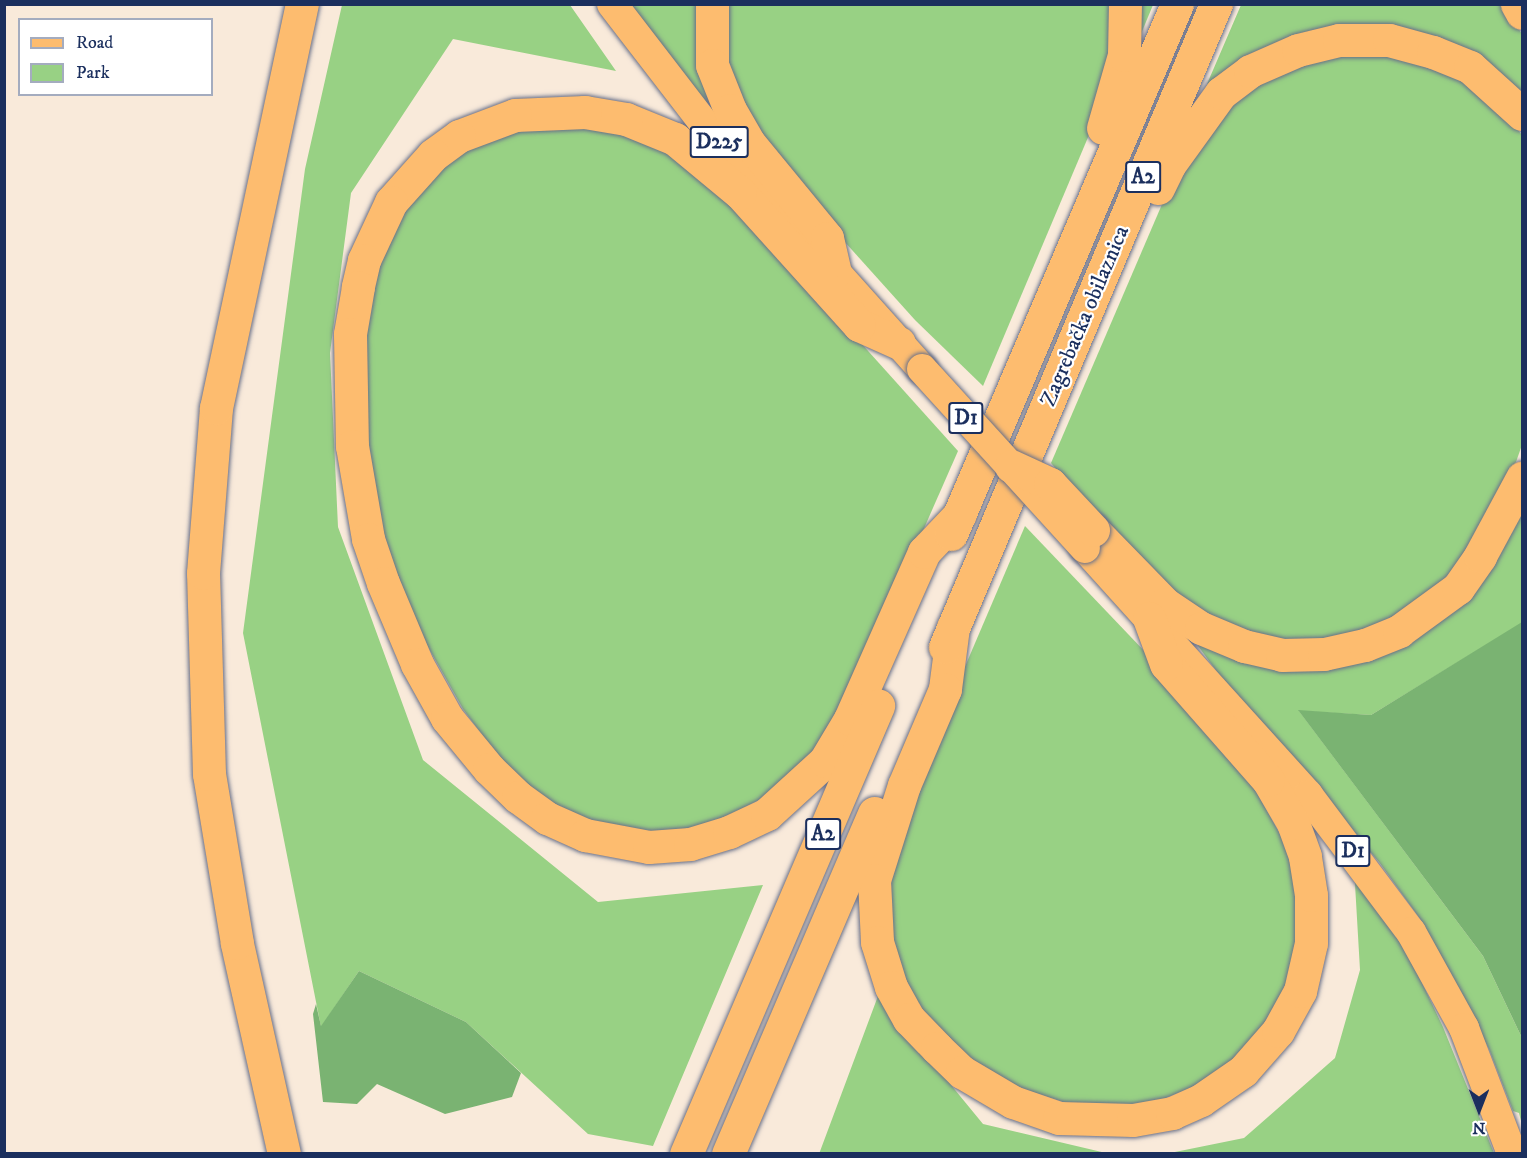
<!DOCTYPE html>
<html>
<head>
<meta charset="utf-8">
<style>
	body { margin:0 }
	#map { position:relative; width:1527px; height:1158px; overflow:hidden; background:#f9eada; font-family:"IM FELL DW Pica",serif }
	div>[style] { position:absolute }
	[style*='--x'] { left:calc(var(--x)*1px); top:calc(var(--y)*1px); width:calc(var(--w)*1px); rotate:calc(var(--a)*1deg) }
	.green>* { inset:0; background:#98d184 }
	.forest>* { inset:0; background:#7ab372 }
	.roads { filter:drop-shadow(0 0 2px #697089) drop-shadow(0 0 2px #697089) }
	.primary>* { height:30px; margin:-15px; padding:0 15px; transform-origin:15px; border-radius:15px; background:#fdbc6f }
	.motorway>* { height:33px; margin:-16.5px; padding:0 16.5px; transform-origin:16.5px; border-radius:16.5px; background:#fdbc6f }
	.bridges { filter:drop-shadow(0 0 2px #697089) drop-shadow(0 0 2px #697089) }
	.primary-bridge>* { height:30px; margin:-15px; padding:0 15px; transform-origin:15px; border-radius:15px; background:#fdbc6f }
	.motorway-bridge>* { height:33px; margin:-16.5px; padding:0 16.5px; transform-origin:16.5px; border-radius:16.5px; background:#fdbc6f }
	span { translate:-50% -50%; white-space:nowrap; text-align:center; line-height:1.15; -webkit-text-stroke:4.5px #fff; paint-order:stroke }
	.shield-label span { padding:2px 4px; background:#fff; border:2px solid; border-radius:4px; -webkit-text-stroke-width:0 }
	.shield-label { font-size:21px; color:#1b2f5e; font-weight:700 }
	.street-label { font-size:22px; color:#1b2f5e }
	.frame { position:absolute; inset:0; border:6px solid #1b2f5e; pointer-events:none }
	.legend { position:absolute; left:18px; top:18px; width:195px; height:78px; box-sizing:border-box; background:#fff; border:2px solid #a4acbf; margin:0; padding:8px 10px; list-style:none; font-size:18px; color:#1b2f5e }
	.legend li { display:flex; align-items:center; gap:12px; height:30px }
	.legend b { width:30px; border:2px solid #a4acbf }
	.north { position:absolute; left:1449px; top:1080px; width:60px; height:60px; -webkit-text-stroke:4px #fff; paint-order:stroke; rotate:180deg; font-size:16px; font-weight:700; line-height:24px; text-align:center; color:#1b2f5e }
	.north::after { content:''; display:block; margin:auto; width:21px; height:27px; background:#1b2f5e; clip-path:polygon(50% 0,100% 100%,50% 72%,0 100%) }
</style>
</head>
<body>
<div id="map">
	<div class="green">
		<i style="clip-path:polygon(722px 4px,1112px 5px,1112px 48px,1089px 135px,983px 386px,915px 320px,772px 161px,725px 63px)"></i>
		<i style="clip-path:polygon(342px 5px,570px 5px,616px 71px,453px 39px,351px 193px,330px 353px,338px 527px,423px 760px,598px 902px,763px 885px,653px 1146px,588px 1134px,466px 1022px,359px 971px,321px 1027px,243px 633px,305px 169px)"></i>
		<i style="clip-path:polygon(630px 5px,699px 5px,714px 100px,707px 104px)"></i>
		<i style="clip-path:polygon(1139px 5px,1153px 5px,1138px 41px)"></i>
		<i style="clip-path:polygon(1241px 5px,1503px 5px,1522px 34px,1522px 93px,1502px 74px,1448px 43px,1394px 28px,1207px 84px)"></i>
		<i style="clip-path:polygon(1338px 53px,1377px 53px,1462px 76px,1499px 107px,1522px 135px,1522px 445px,1511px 476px,1458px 564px,1433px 591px,1401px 615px,1359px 634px,1306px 640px,1262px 639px,1223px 623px,1172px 595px,1116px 540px,1051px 463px,1175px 174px,1211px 125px,1253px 84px,1306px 60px)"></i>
		<i style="clip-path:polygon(550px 125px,603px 126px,691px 162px,736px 204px,958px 451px,842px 715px,782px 788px,707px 827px,655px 834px,600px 826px,548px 802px,502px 762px,463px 709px,414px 622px,379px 525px,364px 444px,360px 348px,368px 293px,390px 232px,420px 188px,463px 152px,506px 132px)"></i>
		<i style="clip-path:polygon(1522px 514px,1522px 623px,1371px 715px,1299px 711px,1483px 956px,1522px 1038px,1522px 1125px,1519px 1113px,1513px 1111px,1489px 1049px,1423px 923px,1379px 862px,1223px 680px,1193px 639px,1320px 666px,1478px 577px)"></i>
		<i style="clip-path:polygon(1025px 526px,1170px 678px,1241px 763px,1288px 849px,1299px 893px,1299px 939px,1289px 985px,1272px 1018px,1241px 1054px,1206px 1082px,1158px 1101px,1115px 1108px,1063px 1102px,1014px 1086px,972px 1062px,941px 1034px,919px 1005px,898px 965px,887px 924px,886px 880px,914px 786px)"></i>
		<i style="clip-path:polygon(1354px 867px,1396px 928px,1443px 1027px,1494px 1153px,1165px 1154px,1244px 1138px,1335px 1058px,1360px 970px)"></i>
		<i style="clip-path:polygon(878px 996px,983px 1124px,1106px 1153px,819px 1154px)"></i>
	</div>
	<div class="forest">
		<i style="clip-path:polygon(1522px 622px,1522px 1038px,1483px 956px,1298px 710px,1371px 715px)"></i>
		<i style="clip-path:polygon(359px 971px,466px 1022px,521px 1073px,512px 1097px,445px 1114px,377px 1084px,357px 1104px,323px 1102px,313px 1014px,316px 1004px,321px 1026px)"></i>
	</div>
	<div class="roads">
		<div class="primary">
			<i style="--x:612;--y:4;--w:164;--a:52.4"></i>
			<i style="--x:712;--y:134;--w:315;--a:48.2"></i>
			<i style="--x:1085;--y:548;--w:333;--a:47.9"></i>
			<i style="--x:1308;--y:795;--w:171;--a:53.1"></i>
			<i style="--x:1411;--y:932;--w:110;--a:61.1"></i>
			<i style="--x:1464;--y:1028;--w:135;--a:69.1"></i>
		</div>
		<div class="motorway">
			<i style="--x:712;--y:4;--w:61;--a:90"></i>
			<i style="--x:712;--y:65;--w:48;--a:68.2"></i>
			<i style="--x:730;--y:110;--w:38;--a:60"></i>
			<i style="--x:749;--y:143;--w:123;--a:50.6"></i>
			<i style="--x:827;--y:238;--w:35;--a:77"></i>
			<i style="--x:1517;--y:4;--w:10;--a:61"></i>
			<i style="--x:1103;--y:128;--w:76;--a:-74"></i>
			<i style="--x:1124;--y:55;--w:51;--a:-88.9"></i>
			<i style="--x:1158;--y:188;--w:25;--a:-64"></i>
			<i style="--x:1169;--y:165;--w:89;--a:-54.2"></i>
			<i style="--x:1221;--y:93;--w:36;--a:-37"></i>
			<i style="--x:1250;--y:71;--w:52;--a:-23.6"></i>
			<i style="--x:1298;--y:50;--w:42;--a:-13.7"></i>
			<i style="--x:1339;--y:40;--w:50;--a:0"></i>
			<i style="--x:1389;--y:40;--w:46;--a:15.3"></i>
			<i style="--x:1433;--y:52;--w:40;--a:22"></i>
			<i style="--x:1470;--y:67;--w:70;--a:42.1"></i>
			<i style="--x:899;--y:343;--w:44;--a:-155.8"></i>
			<i style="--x:859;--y:325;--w:178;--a:-132"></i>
			<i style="--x:740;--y:193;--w:85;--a:-140.3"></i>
			<i style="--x:675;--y:139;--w:53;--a:-157.8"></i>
			<i style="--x:626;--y:119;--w:42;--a:-170.3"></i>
			<i style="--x:585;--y:112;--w:70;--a:177.5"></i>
			<i style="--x:515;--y:115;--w:60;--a:159.4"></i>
			<i style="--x:459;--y:136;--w:32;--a:144"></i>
			<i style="--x:433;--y:155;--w:63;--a:131.8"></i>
			<i style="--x:391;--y:202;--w:64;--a:115"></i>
			<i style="--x:364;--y:260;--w:28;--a:103"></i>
			<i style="--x:358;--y:287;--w:48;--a:99.7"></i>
			<i style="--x:350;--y:334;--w:112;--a:89"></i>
			<i style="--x:352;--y:446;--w:94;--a:80.2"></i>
			<i style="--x:368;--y:539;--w:46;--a:71.2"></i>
			<i style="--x:383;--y:583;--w:88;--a:67.2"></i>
			<i style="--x:417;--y:664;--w:62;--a:60.9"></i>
			<i style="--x:447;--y:718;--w:66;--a:50.5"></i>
			<i style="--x:489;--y:769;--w:40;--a:44"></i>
			<i style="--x:518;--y:797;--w:36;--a:36"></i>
			<i style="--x:547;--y:818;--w:42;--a:24.1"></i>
			<i style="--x:585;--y:835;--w:65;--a:10.6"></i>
			<i style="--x:649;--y:847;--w:41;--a:-4.2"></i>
			<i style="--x:690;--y:844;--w:41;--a:-17.1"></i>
			<i style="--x:729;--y:832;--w:42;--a:-25.3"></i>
			<i style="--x:767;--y:814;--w:79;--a:-42.4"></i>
			<i style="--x:825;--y:761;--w:49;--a:-59.2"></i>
			<i style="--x:850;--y:719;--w:183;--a:-66.1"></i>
			<i style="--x:924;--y:552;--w:52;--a:-46.5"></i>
			<i style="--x:1093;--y:530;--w:103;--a:45.8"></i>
			<i style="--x:1165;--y:604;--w:43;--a:33.7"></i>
			<i style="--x:1201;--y:628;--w:47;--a:22.7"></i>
			<i style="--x:1244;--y:646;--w:39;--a:13"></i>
			<i style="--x:1282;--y:655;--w:42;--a:-1.4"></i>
			<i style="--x:1324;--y:654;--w:42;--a:-12.4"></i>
			<i style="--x:1365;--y:645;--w:37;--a:-22"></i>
			<i style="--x:1399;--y:631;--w:73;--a:-36.1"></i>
			<i style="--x:1458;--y:588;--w:39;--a:-55"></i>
			<i style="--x:1480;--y:556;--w:89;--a:-61.7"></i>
			<i style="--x:951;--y:534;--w:576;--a:-66.91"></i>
			<i style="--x:953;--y:627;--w:63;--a:97.4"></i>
			<i style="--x:945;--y:689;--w:104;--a:113.1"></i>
			<i style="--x:904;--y:785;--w:100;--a:107.5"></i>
			<i style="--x:874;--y:880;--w:62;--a:87.2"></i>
			<i style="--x:877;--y:942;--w:47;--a:72.7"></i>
			<i style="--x:891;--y:987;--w:37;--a:61"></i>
			<i style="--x:909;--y:1019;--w:40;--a:46"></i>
			<i style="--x:937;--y:1048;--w:35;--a:44"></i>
			<i style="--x:962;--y:1072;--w:59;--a:30.5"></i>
			<i style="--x:1013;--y:1102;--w:49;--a:19.2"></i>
			<i style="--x:1059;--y:1118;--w:74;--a:1.5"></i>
			<i style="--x:1133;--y:1120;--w:40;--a:-10"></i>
			<i style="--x:1172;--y:1113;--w:32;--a:-24"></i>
			<i style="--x:1201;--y:1100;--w:51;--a:-34.6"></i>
			<i style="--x:1243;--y:1071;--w:53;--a:-48.8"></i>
			<i style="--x:1278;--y:1031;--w:46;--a:-61.2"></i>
			<i style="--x:1300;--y:991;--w:49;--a:-77.1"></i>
			<i style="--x:1311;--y:943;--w:48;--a:-90"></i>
			<i style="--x:1311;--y:895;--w:39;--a:-99"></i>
			<i style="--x:1305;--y:856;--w:35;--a:-110"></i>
			<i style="--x:1293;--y:823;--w:50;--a:-120.2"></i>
			<i style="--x:1268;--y:780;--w:154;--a:-131.3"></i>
			<i style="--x:1166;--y:664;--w:49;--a:-110.3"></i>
			<i style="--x:945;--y:647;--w:698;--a:-67.15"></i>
			<i style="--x:284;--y:1154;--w:216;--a:-102.6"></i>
			<i style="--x:237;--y:943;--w:171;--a:-99.4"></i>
			<i style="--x:209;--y:774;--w:201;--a:-91.7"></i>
			<i style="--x:203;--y:573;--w:166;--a:-85.5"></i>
			<i style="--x:216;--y:408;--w:413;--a:-78"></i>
			<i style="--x:686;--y:1154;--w:488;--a:-66.8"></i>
			<i style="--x:728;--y:1154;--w:371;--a:-66.8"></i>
		</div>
	</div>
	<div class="bridges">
		<div class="primary-bridge">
			<i style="--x:922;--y:369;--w:242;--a:47.7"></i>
		</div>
		<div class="motorway-bridge">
			<i style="--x:1011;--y:466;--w:43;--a:24.8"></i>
			<i style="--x:1050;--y:484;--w:63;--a:46.9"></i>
		</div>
	</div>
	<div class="shield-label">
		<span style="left:719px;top:142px">D225</span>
		<span style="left:1143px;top:177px">A2</span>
		<span style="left:966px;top:418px">D1</span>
		<span style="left:823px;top:834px">A2</span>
		<span style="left:1353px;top:851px">D1</span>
	</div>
	<div class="street-label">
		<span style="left:1085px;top:316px;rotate:-67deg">Zagrebačka obilaznica</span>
	</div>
	<div class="frame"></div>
	<ul class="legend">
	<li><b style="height:8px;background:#fdbc6f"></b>Road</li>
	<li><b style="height:16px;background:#98d184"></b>Park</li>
	</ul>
	<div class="north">N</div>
</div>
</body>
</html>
